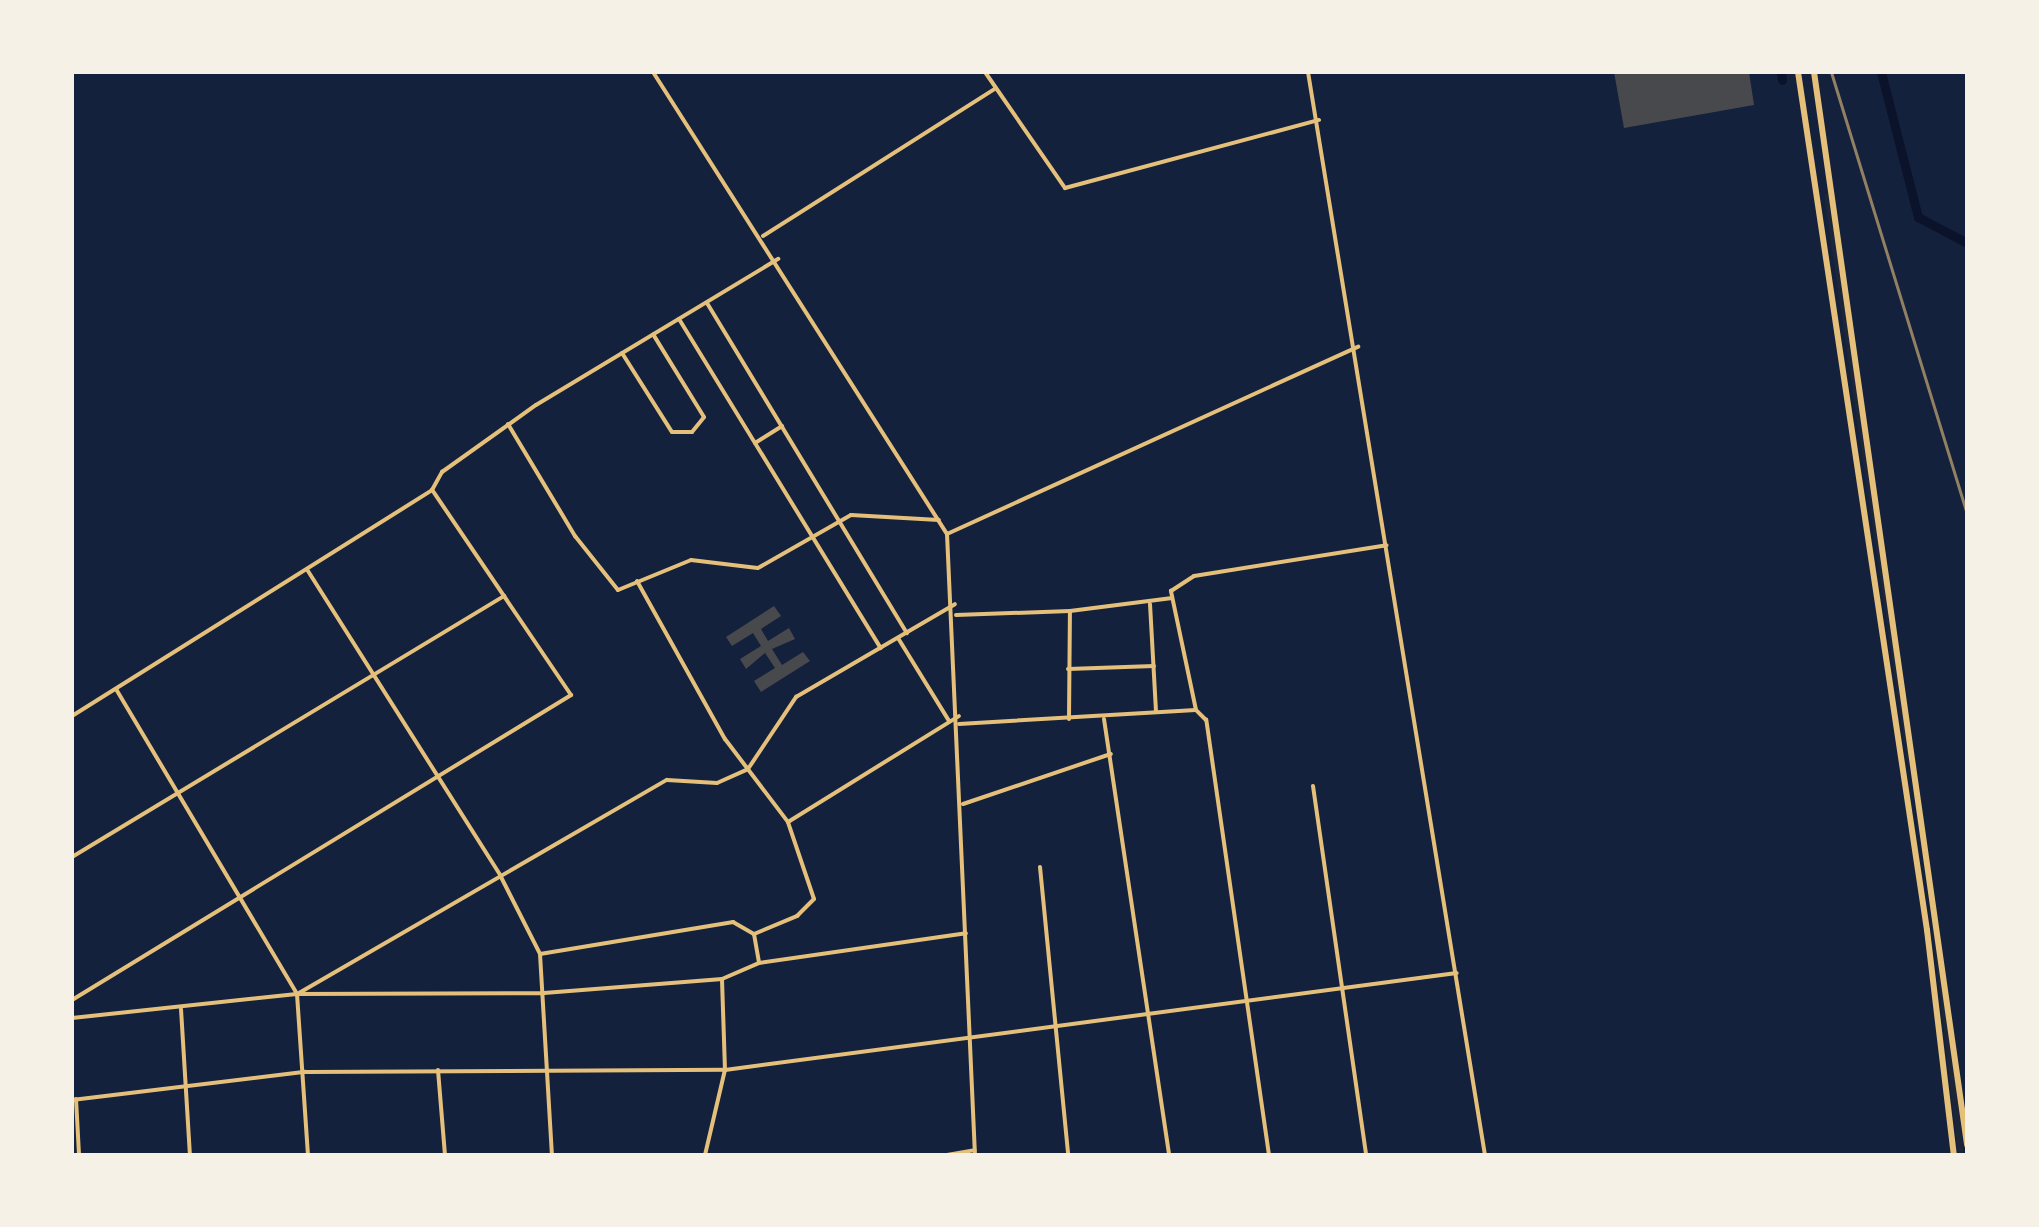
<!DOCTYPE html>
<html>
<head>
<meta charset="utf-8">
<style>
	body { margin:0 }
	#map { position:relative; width:2039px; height:1227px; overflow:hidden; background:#14213d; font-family:Rubik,sans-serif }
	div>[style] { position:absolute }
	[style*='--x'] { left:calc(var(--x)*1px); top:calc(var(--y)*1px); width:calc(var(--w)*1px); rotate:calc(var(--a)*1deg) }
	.green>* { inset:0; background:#1d2539 }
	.canal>* { height:9px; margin:-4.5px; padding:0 4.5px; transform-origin:4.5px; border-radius:4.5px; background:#0b132b }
	.building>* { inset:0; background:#48494c }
	.minor>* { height:4px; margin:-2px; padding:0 2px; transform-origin:2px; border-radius:2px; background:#e5c07b }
	.trunk>* { height:6px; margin:-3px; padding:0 3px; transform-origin:3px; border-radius:3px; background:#e5c07b }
	.rail>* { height:3px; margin:-1.5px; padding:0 1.5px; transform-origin:1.5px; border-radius:1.5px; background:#918062 }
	span { translate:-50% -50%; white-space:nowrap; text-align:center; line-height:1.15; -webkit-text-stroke:8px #f6f1e7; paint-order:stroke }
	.frame { position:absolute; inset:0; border:74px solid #f6f1e7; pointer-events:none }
</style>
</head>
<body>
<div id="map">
	<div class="green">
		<i style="clip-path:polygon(1828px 194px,1912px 760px,1907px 761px,1824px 195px)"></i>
		<i style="clip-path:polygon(1916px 786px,1940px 946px,1964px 1155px,1958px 1155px)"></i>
	</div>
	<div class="canal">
		<i style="--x:1781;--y:72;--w:8;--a:83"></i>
		<i style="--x:1881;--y:72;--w:150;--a:75.7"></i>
		<i style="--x:1918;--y:217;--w:55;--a:28"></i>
	</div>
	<div class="building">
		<i style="clip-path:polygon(1614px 72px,1749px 72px,1754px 105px,1624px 128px)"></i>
		<i style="clip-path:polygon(774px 606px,781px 616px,761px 629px,768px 641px,789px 628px,795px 639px,772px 649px,782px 665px,803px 652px,810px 661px,761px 692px,754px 681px,775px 668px,765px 653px,746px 669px,740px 659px,761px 646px,753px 633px,732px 646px,726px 637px)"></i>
	</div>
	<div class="minor">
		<i style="--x:653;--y:72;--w:548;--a:57.53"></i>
		<i style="--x:947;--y:534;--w:622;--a:87.42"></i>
		<i style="--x:985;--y:72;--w:141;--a:55.4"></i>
		<i style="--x:1065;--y:188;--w:263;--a:-15"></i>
		<i style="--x:1308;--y:72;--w:1097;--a:80.72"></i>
		<i style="--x:763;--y:236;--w:275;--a:-32.4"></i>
		<i style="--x:707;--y:303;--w:386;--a:58.8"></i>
		<i style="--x:679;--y:319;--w:386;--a:58.5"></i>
		<i style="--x:622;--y:353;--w:93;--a:57.7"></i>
		<i style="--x:672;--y:432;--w:20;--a:0"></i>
		<i style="--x:692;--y:432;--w:19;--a:-51"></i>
		<i style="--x:704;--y:417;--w:97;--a:-121.6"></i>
		<i style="--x:508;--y:424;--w:131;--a:59.1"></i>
		<i style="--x:575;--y:536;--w:69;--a:51.5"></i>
		<i style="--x:618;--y:590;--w:79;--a:-22.3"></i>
		<i style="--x:691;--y:560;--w:67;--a:6.8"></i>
		<i style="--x:758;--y:568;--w:107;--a:-29.7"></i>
		<i style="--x:851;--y:515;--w:88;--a:3.3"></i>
		<i style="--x:755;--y:443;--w:32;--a:-32"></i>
		<i style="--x:947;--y:534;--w:452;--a:-24.5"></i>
		<i style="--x:308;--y:571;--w:360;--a:57.7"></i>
		<i style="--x:500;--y:875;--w:89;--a:63.1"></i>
		<i style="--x:540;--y:954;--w:201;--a:86.6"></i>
		<i style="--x:637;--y:581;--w:181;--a:60.9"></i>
		<i style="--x:725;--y:739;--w:104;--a:52.8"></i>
		<i style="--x:788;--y:822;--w:201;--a:-31.8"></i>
		<i style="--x:1150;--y:604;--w:108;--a:86.8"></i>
		<i style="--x:956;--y:615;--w:114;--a:-2"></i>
		<i style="--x:898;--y:638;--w:97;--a:58.4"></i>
		<i style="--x:1068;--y:669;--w:86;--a:-2"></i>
		<i style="--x:116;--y:689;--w:355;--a:59.3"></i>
		<i style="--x:297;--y:994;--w:161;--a:86.1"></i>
		<i style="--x:72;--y:716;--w:425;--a:-32.1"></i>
		<i style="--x:432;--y:490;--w:21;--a:-61"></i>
		<i style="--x:442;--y:472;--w:115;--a:-35.5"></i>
		<i style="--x:536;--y:405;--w:283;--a:-31.1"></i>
		<i style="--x:1069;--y:719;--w:108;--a:-89.5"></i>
		<i style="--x:1070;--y:611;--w:103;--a:-7.3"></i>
		<i style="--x:1104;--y:719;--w:441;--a:81.5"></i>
		<i style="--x:959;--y:724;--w:237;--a:-3.4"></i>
		<i style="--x:1313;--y:786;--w:373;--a:81.8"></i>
		<i style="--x:963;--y:804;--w:156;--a:-18.7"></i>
		<i style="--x:72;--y:857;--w:505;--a:-31.14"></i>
		<i style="--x:1040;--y:867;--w:289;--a:84.4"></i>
		<i style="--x:754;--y:934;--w:47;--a:-22.7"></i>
		<i style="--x:797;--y:916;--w:24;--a:-45"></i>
		<i style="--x:814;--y:899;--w:81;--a:-108.7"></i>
		<i style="--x:540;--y:954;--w:196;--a:-9.4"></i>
		<i style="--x:733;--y:922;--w:24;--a:30"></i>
		<i style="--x:754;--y:934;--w:29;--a:80"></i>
		<i style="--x:299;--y:993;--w:425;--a:-30.1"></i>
		<i style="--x:667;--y:780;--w:50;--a:3.4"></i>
		<i style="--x:717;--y:783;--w:34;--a:-24"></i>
		<i style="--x:748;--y:769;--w:87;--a:-56.3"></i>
		<i style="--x:796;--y:697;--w:184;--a:-30.3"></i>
		<i style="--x:72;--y:1000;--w:585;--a:-31.43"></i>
		<i style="--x:571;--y:695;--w:248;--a:-124.1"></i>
		<i style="--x:181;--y:1009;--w:146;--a:86.5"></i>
		<i style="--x:72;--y:1018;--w:226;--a:-6.1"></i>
		<i style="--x:297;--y:994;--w:247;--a:-0.2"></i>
		<i style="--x:544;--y:993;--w:179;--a:-4.5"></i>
		<i style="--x:722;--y:979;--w:40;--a:-23.4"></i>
		<i style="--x:759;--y:963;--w:209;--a:-8.2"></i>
		<i style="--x:438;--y:1070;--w:85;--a:85.3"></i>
		<i style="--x:76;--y:1099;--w:56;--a:86.9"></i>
		<i style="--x:72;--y:1100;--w:235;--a:-6.9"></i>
		<i style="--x:305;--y:1072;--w:420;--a:-0.3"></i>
		<i style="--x:725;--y:1070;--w:738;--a:-7.55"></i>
		<i style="--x:705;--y:1155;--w:87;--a:-76.8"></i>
		<i style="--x:725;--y:1070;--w:91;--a:-91.9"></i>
		<i style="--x:947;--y:1155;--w:28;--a:-10"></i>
		<i style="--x:1269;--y:1155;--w:440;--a:-98.2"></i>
		<i style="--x:1206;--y:720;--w:14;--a:-135"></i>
		<i style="--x:1196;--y:710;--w:122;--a:-101.9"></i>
		<i style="--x:1171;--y:591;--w:27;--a:-33"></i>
		<i style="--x:1194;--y:576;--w:195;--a:-9.1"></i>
	</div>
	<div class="trunk">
		<i style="--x:1798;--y:72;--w:868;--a:81.45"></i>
		<i style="--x:1927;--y:930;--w:227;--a:83.2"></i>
		<i style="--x:1814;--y:72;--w:1084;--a:81.88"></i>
	</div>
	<div class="rail">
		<i style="--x:1831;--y:72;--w:462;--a:72.9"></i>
	</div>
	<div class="frame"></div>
</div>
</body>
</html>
